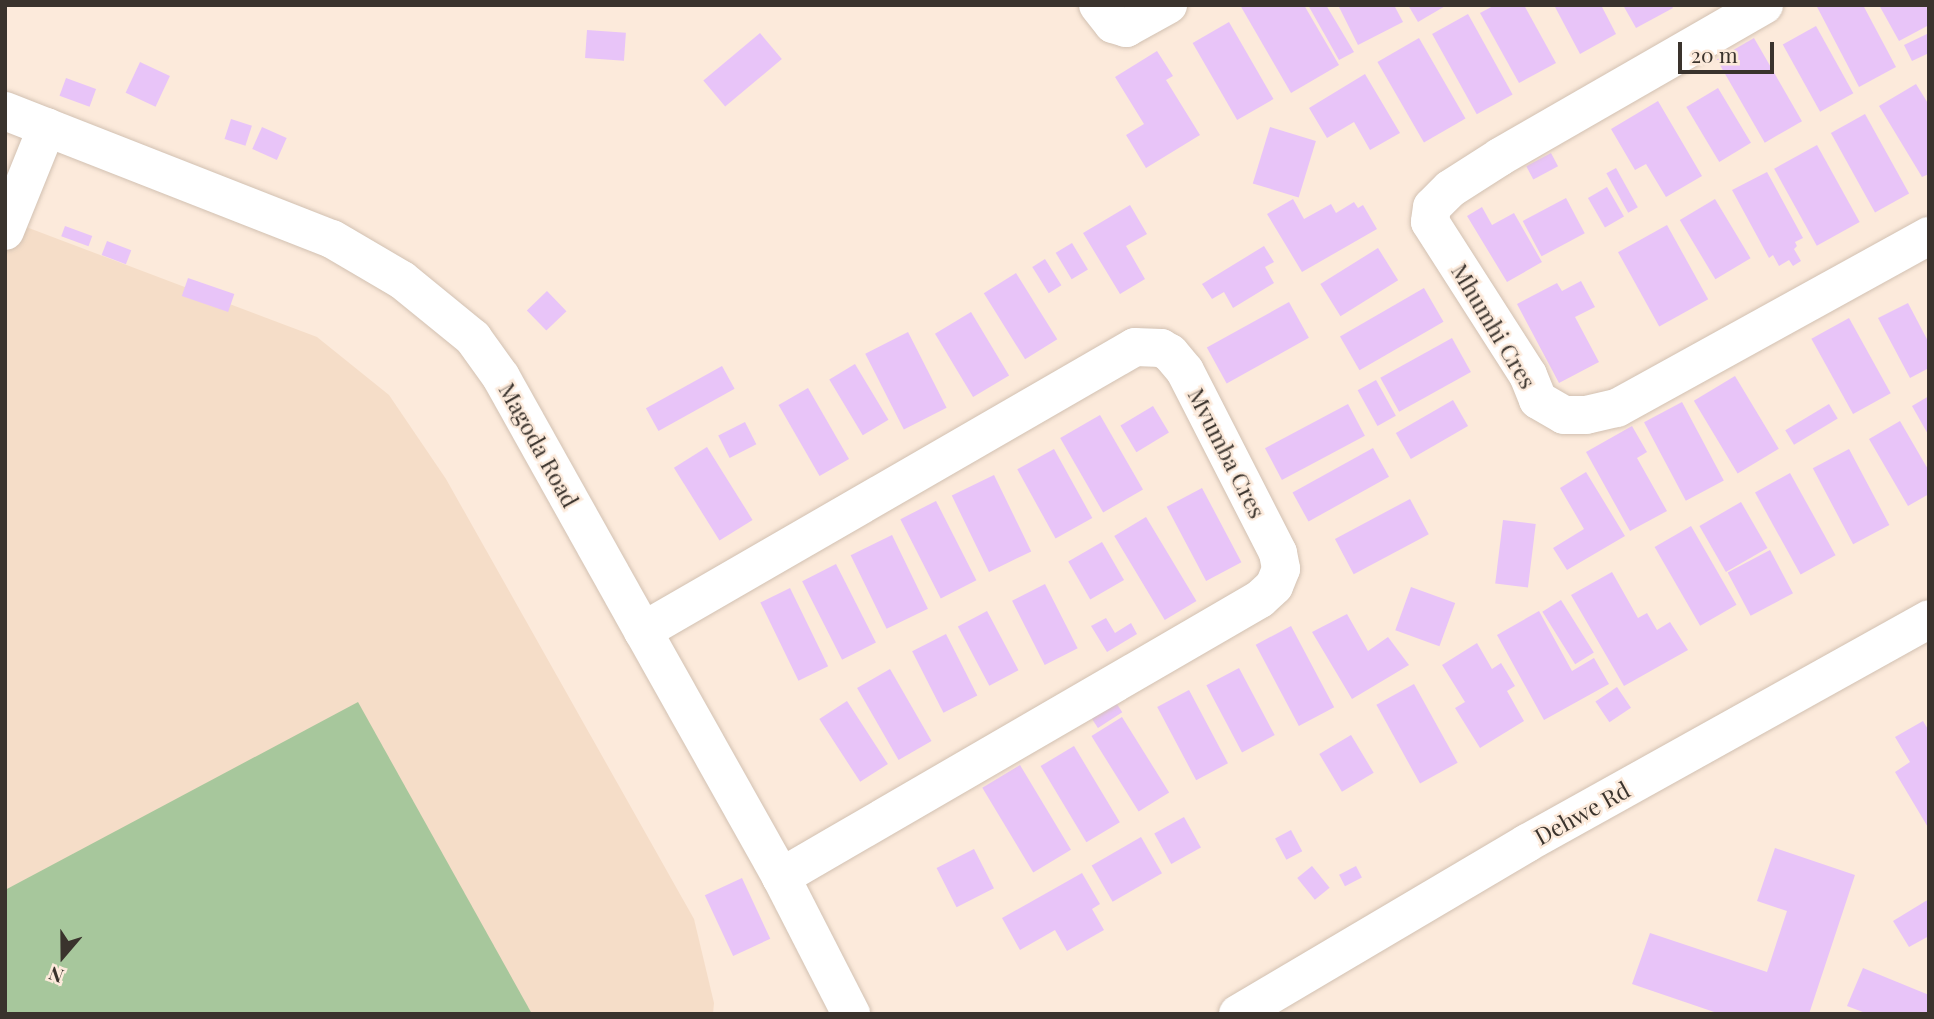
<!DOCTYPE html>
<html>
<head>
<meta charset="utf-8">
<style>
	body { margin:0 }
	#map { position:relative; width:1934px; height:1019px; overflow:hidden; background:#fceadb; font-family:"Playfair Display",serif }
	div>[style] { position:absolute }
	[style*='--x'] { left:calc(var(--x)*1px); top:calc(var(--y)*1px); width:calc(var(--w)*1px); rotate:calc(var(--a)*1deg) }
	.built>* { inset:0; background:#f5ddc8 }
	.green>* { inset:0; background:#a7c79c }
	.building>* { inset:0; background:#e8c4f8; transform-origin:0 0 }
	.roads { filter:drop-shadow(0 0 2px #d2c1b2) drop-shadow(0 0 2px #d2c1b2) }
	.minor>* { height:38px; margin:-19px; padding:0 19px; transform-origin:19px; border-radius:19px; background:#fff }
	span { translate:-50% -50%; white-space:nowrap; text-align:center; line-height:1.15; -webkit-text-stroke:5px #fceadb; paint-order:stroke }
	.street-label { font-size:23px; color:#3a332d }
	.frame { position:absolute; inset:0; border:7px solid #3a332d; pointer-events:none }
	.north { position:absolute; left:28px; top:921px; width:70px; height:70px; -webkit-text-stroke:5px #fceadb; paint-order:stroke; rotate:200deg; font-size:19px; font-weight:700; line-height:28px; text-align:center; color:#3a332d }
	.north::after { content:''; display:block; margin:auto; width:24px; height:32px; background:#3a332d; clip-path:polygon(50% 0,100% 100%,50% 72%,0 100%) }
	.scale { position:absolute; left:1678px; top:42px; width:96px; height:32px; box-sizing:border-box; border:4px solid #3a332d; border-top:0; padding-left:9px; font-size:21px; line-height:24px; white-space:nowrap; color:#3a332d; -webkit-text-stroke:5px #fceadb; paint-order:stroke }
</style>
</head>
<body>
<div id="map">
	<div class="built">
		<i style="clip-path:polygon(5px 219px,317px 337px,389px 395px,446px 479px,694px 919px,714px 1003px,713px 1014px,5px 1014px)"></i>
	</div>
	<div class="green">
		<i style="clip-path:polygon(358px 702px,532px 1014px,5px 1014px,5px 890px)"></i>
	</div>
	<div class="building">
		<i style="clip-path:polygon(1240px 5px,1304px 5px,1339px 65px,1291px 93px)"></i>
		<i style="clip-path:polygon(1308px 5px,1326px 5px,1354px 52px,1339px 60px)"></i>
		<i style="clip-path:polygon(1338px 5px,1394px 5px,1403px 22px,1358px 45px)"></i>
		<i style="clip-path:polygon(1408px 5px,1447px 5px,1418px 22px)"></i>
		<i style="clip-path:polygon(1495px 5px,1524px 5px,1556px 63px,1519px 83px,1480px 13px)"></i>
		<i style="clip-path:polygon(1554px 5px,1601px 5px,1616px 34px,1580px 54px)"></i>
		<i style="clip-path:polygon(1623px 5px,1671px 5px,1673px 8px,1636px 28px)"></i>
		<i style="clip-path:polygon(1816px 5px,1863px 5px,1896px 67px,1859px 87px)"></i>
		<i style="clip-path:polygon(1879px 5px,1929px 5px,1929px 25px,1899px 41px)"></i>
		<i style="left:1468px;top:14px;width:92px;height:41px;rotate:61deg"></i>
		<i style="left:1229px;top:22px;width:89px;height:42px;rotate:60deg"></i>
		<i style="left:1816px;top:26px;width:77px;height:38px;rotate:61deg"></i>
		<i style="left:587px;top:30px;width:39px;height:28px;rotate:4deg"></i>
		<i style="left:760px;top:33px;width:34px;height:74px;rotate:50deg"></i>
		<i style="clip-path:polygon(1929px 33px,1929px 53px,1912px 61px,1904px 45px)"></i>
		<i style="left:1419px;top:38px;width:93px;height:48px;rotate:60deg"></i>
		<i style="left:1754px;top:38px;width:96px;height:43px;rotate:60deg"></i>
		<i style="clip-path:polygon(1157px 51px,1173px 76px,1166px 80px,1200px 135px,1146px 168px,1126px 135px,1144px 124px,1115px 77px)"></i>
		<i style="left:140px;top:62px;width:33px;height:34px;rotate:25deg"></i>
		<i style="clip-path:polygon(1365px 74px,1400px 133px,1370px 150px,1354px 122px,1327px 138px,1309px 108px)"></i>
		<i style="left:66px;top:78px;width:32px;height:19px;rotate:20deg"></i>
		<i style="clip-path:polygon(1916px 84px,1929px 105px,1929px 174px,1922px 177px,1879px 106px)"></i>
		<i style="left:1718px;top:88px;width:64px;height:37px;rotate:59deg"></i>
		<i style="clip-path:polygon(1658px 101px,1702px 176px,1666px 197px,1646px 164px,1635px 170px,1611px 129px)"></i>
		<i style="left:1865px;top:114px;width:91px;height:39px;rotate:61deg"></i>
		<i style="left:231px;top:119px;width:22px;height:21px;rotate:18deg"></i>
		<i style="left:262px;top:127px;width:27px;height:24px;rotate:24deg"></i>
		<i style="left:1270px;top:127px;width:48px;height:59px;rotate:17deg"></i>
		<i style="left:1817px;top:145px;width:88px;height:49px;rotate:61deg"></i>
		<i style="left:1551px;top:153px;width:15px;height:28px;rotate:62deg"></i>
		<i style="left:1616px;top:168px;width:45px;height:11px;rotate:61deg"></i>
		<i style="clip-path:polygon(1767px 172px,1803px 238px,1795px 242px,1797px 246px,1794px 249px,1801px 261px,1793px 266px,1789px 260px,1779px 266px,1773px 255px,1769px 258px,1732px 190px)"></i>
		<i style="left:1607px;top:187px;width:34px;height:22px;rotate:60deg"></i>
		<i style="left:1566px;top:198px;width:40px;height:49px;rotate:62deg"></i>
		<i style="clip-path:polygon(1293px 199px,1304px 219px,1331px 204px,1336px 213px,1354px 202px,1358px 208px,1363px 205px,1377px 229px,1302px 272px,1267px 214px)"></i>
		<i style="left:1715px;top:199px;width:69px;height:41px;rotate:59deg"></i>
		<i style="clip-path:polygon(1130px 205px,1147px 234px,1126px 246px,1145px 279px,1120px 294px,1083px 233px)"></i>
		<i style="clip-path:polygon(1482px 207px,1492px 225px,1514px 213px,1542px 262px,1507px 282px,1467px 216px)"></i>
		<i style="left:1667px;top:225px;width:85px;height:56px;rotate:61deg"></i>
		<i style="left:65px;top:226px;width:29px;height:11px;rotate:20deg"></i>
		<i style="left:107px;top:241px;width:26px;height:15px;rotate:21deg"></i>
		<i style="left:1072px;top:243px;width:31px;height:19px;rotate:59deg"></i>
		<i style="clip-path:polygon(1264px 246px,1274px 262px,1265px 267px,1274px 283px,1233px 308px,1224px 292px,1212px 299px,1202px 284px)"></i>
		<i style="left:1378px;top:248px;width:38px;height:68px;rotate:58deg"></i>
		<i style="left:1045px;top:259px;width:31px;height:15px;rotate:58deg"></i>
		<i style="left:1016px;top:273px;width:78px;height:38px;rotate:58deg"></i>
		<i style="left:188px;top:278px;width:49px;height:19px;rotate:19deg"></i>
		<i style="clip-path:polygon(1581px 281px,1595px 307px,1575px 317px,1599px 362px,1559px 383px,1517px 304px,1557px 283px,1562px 291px)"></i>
		<i style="left:1424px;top:288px;width:39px;height:97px;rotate:60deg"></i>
		<i style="left:547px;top:291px;width:28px;height:28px;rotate:46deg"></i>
		<i style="left:1289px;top:302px;width:41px;height:94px;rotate:61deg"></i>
		<i style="clip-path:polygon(1908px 303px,1929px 343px,1929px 368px,1910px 378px,1878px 318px)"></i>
		<i style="left:971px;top:312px;width:74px;height:42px;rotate:59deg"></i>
		<i style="left:1849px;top:318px;width:86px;height:43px;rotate:61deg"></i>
		<i style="left:908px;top:332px;width:85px;height:48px;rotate:63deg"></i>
		<i style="left:1452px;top:338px;width:39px;height:82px;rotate:61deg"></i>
		<i style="left:855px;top:364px;width:65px;height:30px;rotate:59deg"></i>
		<i style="left:722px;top:366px;width:26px;height:87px;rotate:61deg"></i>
		<i style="left:1735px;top:376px;width:85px;height:48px;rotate:59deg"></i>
		<i style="left:1376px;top:380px;width:41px;height:21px;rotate:61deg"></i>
		<i style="left:808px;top:388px;width:82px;height:34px;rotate:60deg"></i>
		<i style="clip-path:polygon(1929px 396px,1929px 436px,1912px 406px)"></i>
		<i style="left:1453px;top:400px;width:30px;height:66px;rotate:60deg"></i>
		<i style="left:1682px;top:402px;width:89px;height:43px;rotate:62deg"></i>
		<i style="left:1348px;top:404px;width:36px;height:94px;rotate:62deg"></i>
		<i style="left:1829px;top:404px;width:17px;height:51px;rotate:59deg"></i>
		<i style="left:1153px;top:406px;width:31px;height:38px;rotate:59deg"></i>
		<i style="left:1100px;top:415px;width:86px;height:46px;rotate:60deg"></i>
		<i style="clip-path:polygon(1900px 421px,1929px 471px,1929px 494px,1908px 506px,1869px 439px)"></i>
		<i style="left:745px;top:422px;width:25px;height:30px;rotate:63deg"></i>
		<i style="clip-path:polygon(1632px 426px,1647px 452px,1637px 458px,1667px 511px,1630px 531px,1586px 452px)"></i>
		<i style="left:707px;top:447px;width:86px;height:39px;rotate:58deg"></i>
		<i style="left:1373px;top:448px;width:33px;height:92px;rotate:61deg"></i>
		<i style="left:1054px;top:449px;width:79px;height:42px;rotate:61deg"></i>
		<i style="left:1849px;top:449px;width:86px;height:41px;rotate:62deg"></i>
		<i style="clip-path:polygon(1586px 472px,1625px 536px,1567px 570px,1553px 548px,1584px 529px,1560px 488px)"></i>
		<i style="left:1790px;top:473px;width:94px;height:40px;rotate:61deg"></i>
		<i style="left:994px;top:475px;width:85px;height:47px;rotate:64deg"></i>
		<i style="left:1202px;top:488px;width:84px;height:40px;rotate:62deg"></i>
		<i style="left:1410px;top:499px;width:40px;height:85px;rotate:62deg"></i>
		<i style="left:936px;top:501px;width:89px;height:40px;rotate:63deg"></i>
		<i style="left:1741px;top:502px;width:53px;height:48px;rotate:60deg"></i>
		<i style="left:1146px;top:517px;width:98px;height:37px;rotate:59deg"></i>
		<i style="left:1503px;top:520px;width:33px;height:64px;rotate:7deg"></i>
		<i style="left:1691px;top:526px;width:91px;height:42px;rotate:60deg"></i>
		<i style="left:892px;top:535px;width:82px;height:46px;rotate:64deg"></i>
		<i style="left:1102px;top:542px;width:44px;height:39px;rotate:60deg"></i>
		<i style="left:1770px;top:550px;width:49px;height:48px;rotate:62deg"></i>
		<i style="left:836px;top:564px;width:88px;height:38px;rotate:63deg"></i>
		<i style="clip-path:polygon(1612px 572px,1638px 618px,1647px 613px,1657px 630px,1670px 622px,1688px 650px,1624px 686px,1571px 595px)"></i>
		<i style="left:1045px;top:584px;width:72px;height:37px;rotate:63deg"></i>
		<i style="left:1411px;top:587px;width:47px;height:46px;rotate:20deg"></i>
		<i style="left:790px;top:588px;width:87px;height:33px;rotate:64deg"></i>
		<i style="left:1561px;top:600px;width:62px;height:22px;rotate:58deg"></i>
		<i style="left:987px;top:611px;width:67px;height:33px;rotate:62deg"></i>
		<i style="clip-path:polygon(1539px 611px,1572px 671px,1594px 658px,1609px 684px,1544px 720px,1497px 635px)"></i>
		<i style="clip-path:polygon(1347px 614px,1368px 651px,1388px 637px,1409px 665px,1352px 699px,1312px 632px)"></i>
		<i style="clip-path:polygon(1106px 618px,1115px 633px,1131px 623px,1137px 634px,1107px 652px,1091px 626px)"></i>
		<i style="left:1291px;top:626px;width:92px;height:40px;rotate:62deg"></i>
		<i style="left:946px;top:634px;width:69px;height:38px;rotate:63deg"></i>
		<i style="clip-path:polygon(1477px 643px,1492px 669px,1501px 663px,1515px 686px,1507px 691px,1524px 721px,1480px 748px,1455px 708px,1465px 702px,1442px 665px)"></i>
		<i style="left:1239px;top:668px;width:76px;height:37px;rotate:62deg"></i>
		<i style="left:890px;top:669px;width:83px;height:38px;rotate:60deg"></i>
		<i style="left:1414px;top:684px;width:90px;height:43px;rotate:61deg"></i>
		<i style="left:1617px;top:687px;width:25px;height:26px;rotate:56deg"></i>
		<i style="left:1189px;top:690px;width:83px;height:36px;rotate:62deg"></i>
		<i style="left:1113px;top:698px;width:17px;height:29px;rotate:57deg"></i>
		<i style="left:847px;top:701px;width:75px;height:33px;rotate:57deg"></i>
		<i style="left:1122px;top:717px;width:89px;height:36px;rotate:58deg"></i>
		<i style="clip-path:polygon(1923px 721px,1929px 731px,1929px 829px,1895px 772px,1910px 762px,1895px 737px)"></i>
		<i style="left:1351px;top:735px;width:44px;height:37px;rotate:59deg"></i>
		<i style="left:1074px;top:746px;width:89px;height:39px;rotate:59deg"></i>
		<i style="left:1020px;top:765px;width:99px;height:44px;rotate:59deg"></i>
		<i style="left:1184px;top:817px;width:35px;height:34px;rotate:61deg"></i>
		<i style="left:1291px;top:830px;width:24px;height:18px;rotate:62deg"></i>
		<i style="left:1141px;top:837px;width:42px;height:57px;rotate:60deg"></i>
		<i style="clip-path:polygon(1775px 848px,1855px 875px,1809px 1014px,1720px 1014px,1632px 984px,1650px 933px,1767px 972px,1787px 911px,1757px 901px)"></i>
		<i style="left:974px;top:849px;width:44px;height:42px;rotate:63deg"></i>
		<i style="left:1312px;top:866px;width:28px;height:19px;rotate:51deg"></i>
		<i style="left:1356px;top:866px;width:13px;height:19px;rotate:63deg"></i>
		<i style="clip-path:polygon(1082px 873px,1100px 904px,1092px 909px,1104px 930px,1067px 951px,1055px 930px,1020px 950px,1002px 918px)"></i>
		<i style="left:742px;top:878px;width:67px;height:41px;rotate:65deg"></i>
		<i style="clip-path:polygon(1929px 899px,1929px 936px,1909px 947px,1893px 921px)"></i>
		<i style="clip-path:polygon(1863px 968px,1929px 995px,1929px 1014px,1868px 1014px,1847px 1006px)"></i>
	</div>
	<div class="roads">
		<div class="minor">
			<i style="--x:1098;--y:5;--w:24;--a:52"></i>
			<i style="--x:1113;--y:24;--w:14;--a:17"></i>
			<i style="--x:1126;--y:28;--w:48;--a:-28.7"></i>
			<i style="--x:1764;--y:5;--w:305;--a:150.1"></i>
			<i style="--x:1500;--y:157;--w:59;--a:147.4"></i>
			<i style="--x:1450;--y:189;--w:25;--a:135"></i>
			<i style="--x:1432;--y:207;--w:15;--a:98"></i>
			<i style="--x:1430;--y:222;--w:182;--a:57.4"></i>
			<i style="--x:1528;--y:375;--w:27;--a:68"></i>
			<i style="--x:1538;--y:400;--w:30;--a:30"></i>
			<i style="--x:1564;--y:415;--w:22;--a:0"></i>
			<i style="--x:1586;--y:415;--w:32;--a:-13"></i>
			<i style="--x:1617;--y:408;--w:356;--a:-28.9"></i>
			<i style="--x:5;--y:111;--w:351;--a:21.4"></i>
			<i style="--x:332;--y:239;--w:81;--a:30.4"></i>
			<i style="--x:402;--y:280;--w:92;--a:39.2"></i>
			<i style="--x:473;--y:338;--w:48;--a:54.3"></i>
			<i style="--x:501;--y:377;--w:291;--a:60.8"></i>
			<i style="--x:643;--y:631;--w:282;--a:60.7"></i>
			<i style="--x:781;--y:877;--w:154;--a:62.9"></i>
			<i style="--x:5;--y:231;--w:112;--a:-68"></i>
			<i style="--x:643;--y:631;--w:568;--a:-30"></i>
			<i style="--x:1135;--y:347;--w:26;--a:2"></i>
			<i style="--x:1161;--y:348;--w:10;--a:29"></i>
			<i style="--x:1170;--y:353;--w:23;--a:50"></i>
			<i style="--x:1185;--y:371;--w:204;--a:62.9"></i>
			<i style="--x:1278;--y:553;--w:16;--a:79"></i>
			<i style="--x:1281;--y:569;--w:18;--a:112"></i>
			<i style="--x:1274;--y:586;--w:19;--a:137"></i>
			<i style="--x:1260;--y:599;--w:554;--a:149.87"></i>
			<i style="--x:1238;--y:1014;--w:336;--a:-30.6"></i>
			<i style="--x:1527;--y:843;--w:460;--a:-29.1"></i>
		</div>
	</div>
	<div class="street-label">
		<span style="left:1494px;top:326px;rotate:59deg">Mhumhi Cres</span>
		<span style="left:539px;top:445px;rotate:61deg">Magoda Road</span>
		<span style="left:1227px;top:453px;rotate:63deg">Mvumba Cres</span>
		<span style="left:1582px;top:813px;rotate:-29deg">Dehwe Rd</span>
	</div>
	<div class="frame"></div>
	<div class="north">N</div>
	<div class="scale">20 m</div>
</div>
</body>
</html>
